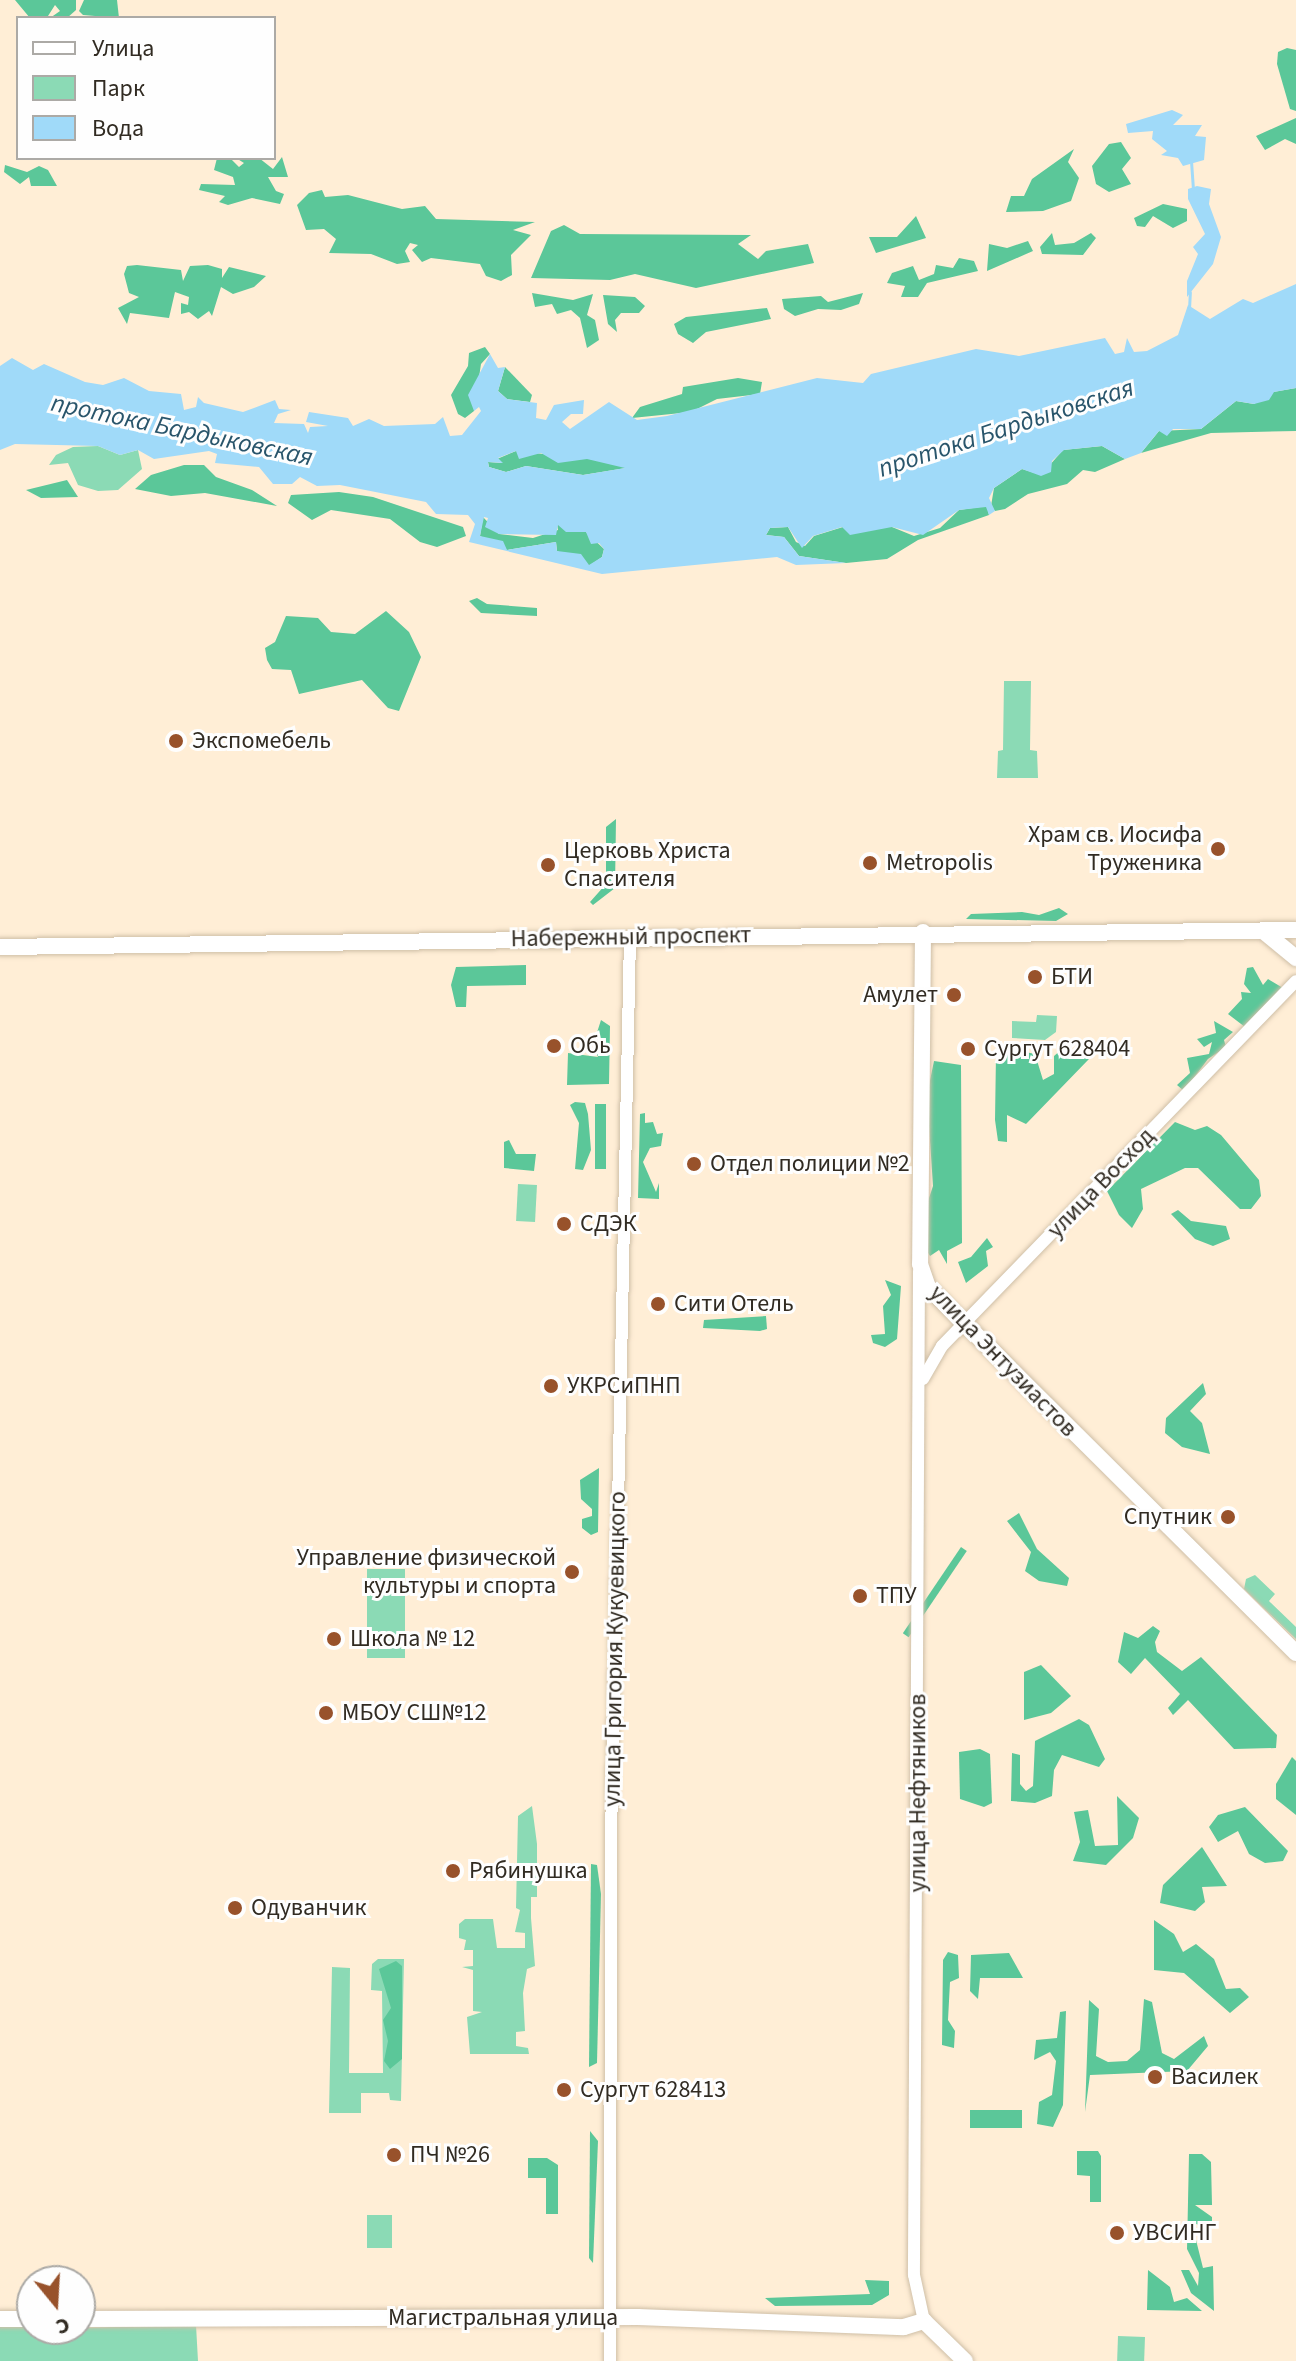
<!DOCTYPE html>
<html>
<head>
<meta charset="utf-8">
<style>
	body { margin:0 }
	#map { position:relative; width:1296px; height:2361px; overflow:hidden; background:#ffeed6; font-family:"Source Sans 3",sans-serif }
	div>[style] { position:absolute }
	[style*='--x'] { left:calc(var(--x)*1px); top:calc(var(--y)*1px); width:calc(var(--w)*1px); rotate:calc(var(--a)*1deg) }
	.green>* { inset:0; background:#8bdab5; transform-origin:0 0 }
	.forest>* { inset:0; background:#5bc799; transform-origin:0 0 }
	.water>* { inset:0; background:#a0daf9 }
	.stream>* { height:3px; margin:-1.5px; padding:0 1.5px; transform-origin:1.5px; border-radius:1.5px; background:#a0daf9 }
	.roads { filter:drop-shadow(0 0 2px #cfbfa7) drop-shadow(0 0 2px #cfbfa7) }
	.minor>* { height:12px; margin:-6px; padding:0 6px; transform-origin:6px; border-radius:6px; background:#fff }
	.major>* { height:16px; margin:-8px; padding:0 8px; transform-origin:8px; border-radius:8px; background:#fff }
	.dots>* { width:22px; height:22px; translate:-50% -50%; box-sizing:border-box; border:4px solid #fefefe; border-radius:50% }
	span { translate:-50% -50%; white-space:nowrap; text-align:center; line-height:1.15; -webkit-text-stroke:6px #fefefe; paint-order:stroke }
	.poi-label { font-size:24px; color:#312b22 }
	.left { translate:0 -50%; text-align:left }
	.right { translate:-100% -50%; text-align:right }
	.street-label { font-size:24px; color:#312b22 }
	.water-label { font-size:26px; color:#29556b; font-style:italic }
	.legend { position:absolute; left:16px; top:16px; width:260px; height:144px; box-sizing:border-box; background:#fefefe; border:2px solid #acaaa6; margin:0; padding:10px 14px; list-style:none; font-size:24px; color:#312b22 }
	.legend li { display:flex; align-items:center; gap:16px; height:40px }
	.legend b { width:40px; border:2px solid #acaaa6 }
	.north { position:absolute; left:16px; top:2265px; width:80px; height:80px; box-sizing:border-box; background:#fefefe; border:2px solid #acaaa6; border-radius:50%; rotate:162deg; font-size:22px; font-weight:700; line-height:32px; text-align:center; color:#312b22 }
	.north::after { content:''; display:block; margin:auto; width:28px; height:36px; background:#98522b; clip-path:polygon(50% 0,100% 100%,50% 72%,0 100%) }
</style>
</head>
<body>
<div id="map">
	<div class="green">
		<i style="clip-path:polygon(98px 446px,120px 455px,138px 450px,142px 469px,118px 490px,98px 491px,78px 485px,68px 463px,49px 465px,56px 455px,73px 447px)"></i>
		<i style="clip-path:polygon(1004px 681px,1031px 681px,1030px 750px,1037px 751px,1038px 778px,997px 778px,998px 751px,1003px 750px)"></i>
		<i style="clip-path:polygon(1037px 1015px,1057px 1016px,1056px 1032px,1045px 1040px,1012px 1038px,1012px 1021px,1036px 1022px)"></i>
		<i style="left:518px;top:1184px;width:19px;height:37px;rotate:3deg"></i>
		<i style="left:367px;top:1569px;width:38px;height:89px"></i>
		<i style="clip-path:polygon(1255px 1575px,1275px 1594px,1269px 1601px,1296px 1627px,1296px 1639px,1244px 1589px,1246px 1579px)"></i>
		<i style="clip-path:polygon(532px 1806px,537px 1844px,537px 1897px,531px 1897px,531px 1918px,535px 1966px,527px 1969px,523px 1993px,525px 2031px,516px 2032px,516px 2046px,528px 2048px,529px 2054px,470px 2054px,467px 2017px,482px 2012px,473px 2011px,473px 1970px,462px 1967px,473px 1966px,473px 1950px,464px 1950px,466px 1940px,459px 1938px,459px 1924px,465px 1919px,493px 1919px,497px 1948px,525px 1948px,525px 1933px,515px 1932px,520px 1910px,516px 1908px,518px 1816px)"></i>
		<i style="clip-path:polygon(378px 1959px,404px 1959px,401px 2101px,390px 2100px,389px 2093px,361px 2093px,361px 2113px,329px 2113px,332px 1967px,350px 1968px,349px 2073px,383px 2073px,382px 1991px,371px 1990px,372px 1964px)"></i>
		<i style="left:367px;top:2215px;width:25px;height:33px"></i>
		<i style="clip-path:polygon(0 2324px,32px 2324px,32px 2329px,196px 2325px,198px 2361px,0 2361px)"></i>
		<i style="left:1118px;top:2336px;width:27px;height:25px;rotate:2deg"></i>
	</div>
	<div class="forest">
		<i style="clip-path:polygon(15px 0,76px 0,76px 10px,67px 18px,50px 18px,60px 11px,55px 5px,48px 16px,30px 18px)"></i>
		<i style="clip-path:polygon(84px 0,117px 0,119px 18px,83px 15px,79px 11px)"></i>
		<i style="clip-path:polygon(1287px 48px,1296px 50px,1296px 111px,1290px 109px,1277px 64px,1278px 52px)"></i>
		<i style="clip-path:polygon(1296px 118px,1296px 144px,1285px 139px,1265px 150px,1256px 136px)"></i>
		<i style="clip-path:polygon(1121px 142px,1131px 158px,1122px 169px,1131px 184px,1109px 192px,1096px 184px,1092px 166px,1109px 144px)"></i>
		<i style="clip-path:polygon(1074px 149px,1068px 162px,1079px 178px,1071px 201px,1043px 211px,1006px 212px,1011px 196px,1024px 196px,1032px 179px)"></i>
		<i style="clip-path:polygon(282px 157px,288px 177px,268px 177px,276px 191px,284px 194px,280px 204px,252px 198px,228px 205px,219px 202px,225px 196px,199px 190px,201px 184px,235px 185px,233px 177px,214px 170px,217px 158px,230px 158px,239px 167px,244px 163px,236px 158px,259px 158px,273px 169px)"></i>
		<i style="clip-path:polygon(5px 165px,27px 172px,39px 166px,48px 170px,57px 186px,31px 186px,29px 177px,20px 184px,4px 172px)"></i>
		<i style="clip-path:polygon(322px 190px,325px 197px,348px 195px,402px 209px,425px 206px,436px 219px,535px 222px,513px 230px,531px 235px,511px 255px,512px 275px,501px 281px,486px 276px,480px 264px,431px 258px,422px 262px,412px 250px,418px 245px,410px 243px,405px 251px,410px 262px,397px 264px,371px 254px,329px 253px,336px 239px,324px 229px,306px 230px,297px 205px,309px 193px)"></i>
		<i style="clip-path:polygon(1163px 204px,1187px 209px,1187px 221px,1173px 228px,1153px 216px,1145px 227px,1137px 226px,1134px 218px)"></i>
		<i style="clip-path:polygon(916px 216px,926px 238px,876px 253px,869px 237px,897px 237px)"></i>
		<i style="clip-path:polygon(564px 225px,580px 234px,751px 235px,738px 244px,758px 259px,766px 251px,808px 244px,814px 263px,696px 288px,635px 274px,610px 280px,531px 278px,551px 231px)"></i>
		<i style="clip-path:polygon(1052px 233px,1055px 245px,1074px 243px,1091px 233px,1096px 238px,1083px 255px,1042px 254px,1040px 247px)"></i>
		<i style="clip-path:polygon(1028px 241px,1033px 251px,987px 271px,989px 244px,1007px 248px)"></i>
		<i style="clip-path:polygon(959px 258px,974px 261px,978px 271px,927px 283px,918px 297px,901px 297px,905px 286px,887px 283px,892px 273px,913px 266px,919px 280px,934px 274px,936px 265px,953px 268px)"></i>
		<i style="clip-path:polygon(137px 265px,181px 270px,183px 281px,190px 266px,208px 265px,222px 269px,222px 278px,229px 267px,266px 276px,254px 287px,233px 294px,221px 287px,212px 316px,209px 311px,198px 319px,189px 312px,181px 314px,181px 303px,188px 305px,189px 297px,175px 292px,169px 318px,130px 313px,127px 324px,118px 308px,139px 297px,129px 293px,124px 274px,127px 266px)"></i>
		<i style="clip-path:polygon(532px 293px,573px 300px,593px 294px,587px 315px,595px 320px,599px 340px,587px 348px,580px 318px,571px 310px,557px 314px,552px 304px,535px 307px)"></i>
		<i style="clip-path:polygon(863px 293px,859px 304px,841px 310px,818px 309px,795px 316px,784px 309px,782px 299px,821px 296px,828px 302px)"></i>
		<i style="clip-path:polygon(603px 295px,635px 297px,645px 306px,639px 313px,621px 313px,615px 320px,617px 332px,608px 324px)"></i>
		<i style="clip-path:polygon(767px 308px,771px 319px,706px 332px,693px 343px,678px 334px,674px 324px,686px 317px)"></i>
		<i style="clip-path:polygon(485px 347px,490px 354px,481px 364px,474px 411px,465px 418px,458px 414px,451px 395px,468px 366px,469px 353px)"></i>
		<i style="clip-path:polygon(505px 367px,532px 395px,530px 402px,507px 399px,498px 391px)"></i>
		<i style="clip-path:polygon(738px 378px,762px 382px,760px 394px,717px 399px,691px 412px,632px 418px,640px 407px,682px 394px,683px 387px)"></i>
		<i style="clip-path:polygon(1296px 388px,1296px 431px,1211px 433px,1141px 453px,1159px 431px,1201px 429px,1236px 401px,1254px 404px,1273px 392px)"></i>
		<i style="clip-path:polygon(1102px 446px,1125px 459px,1095px 472px,1083px 470px,1067px 484px,1028px 494px,1005px 509px,995px 511px,991px 506px,994px 488px,1022px 469px,1041px 475px,1063px 450px)"></i>
		<i style="clip-path:polygon(516px 451px,617px 462px,626px 468px,583px 475px,526px 466px,506px 472px,489px 467px,488px 462px,502px 463px,497px 459px)"></i>
		<i style="clip-path:polygon(184px 465px,204px 465px,216px 477px,252px 490px,277px 506px,205px 493px,171px 496px,135px 489px,151px 475px)"></i>
		<i style="clip-path:polygon(67px 480px,78px 497px,41px 498px,26px 490px)"></i>
		<i style="clip-path:polygon(339px 492px,373px 497px,463px 527px,466px 536px,437px 547px,420px 542px,390px 519px,331px 510px,312px 520px,288px 503px,291px 495px)"></i>
		<i style="clip-path:polygon(987px 506px,989px 515px,918px 540px,887px 559px,846px 563px,799px 556px,784px 537px,766px 535px,770px 528px,788px 527px,796px 542px,805px 546px,814px 536px,843px 527px,892px 527px,914px 536px,940px 528px,959px 510px)"></i>
		<i style="clip-path:polygon(483px 517px,499px 534px,533px 538px,558px 530px,557px 524px,586px 532px,604px 549px,602px 557px,589px 566px,557px 551px,556px 542px,507px 550px,480px 536px)"></i>
		<i style="clip-path:polygon(477px 598px,487px 604px,537px 608px,537px 616px,481px 613px,469px 601px)"></i>
		<i style="clip-path:polygon(386px 611px,409px 632px,421px 657px,399px 711px,388px 708px,362px 680px,299px 694px,291px 670px,272px 669px,267px 660px,265px 648px,275px 642px,286px 616px,318px 618px,331px 632px,355px 634px)"></i>
		<i style="clip-path:polygon(616px 819px,615px 888px,593px 905px,590px 902px,606px 884px,606px 827px)"></i>
		<i style="clip-path:polygon(1059px 908px,1068px 914px,1056px 921px,966px 919px,971px 914px,1022px 912px,1039px 915px)"></i>
		<i style="clip-path:polygon(526px 965px,526px 985px,467px 986px,466px 1007px,456px 1007px,451px 985px,456px 967px)"></i>
		<i style="clip-path:polygon(1253px 967px,1263px 985px,1268px 979px,1283px 988px,1245px 1027px,1228px 1014px,1242px 999px,1241px 992px,1251px 993px,1244px 984px,1247px 968px)"></i>
		<i style="clip-path:polygon(601px 1020px,610px 1026px,609px 1084px,567px 1085px,568px 1053px,598px 1057px,593px 1045px)"></i>
		<i style="clip-path:polygon(1214px 1021px,1233px 1032px,1224px 1040px,1226px 1047px,1208px 1059px,1184px 1091px,1177px 1085px,1190px 1073px,1187px 1058px,1209px 1054px,1212px 1042px,1204px 1047px,1197px 1039px,1216px 1033px)"></i>
		<i style="clip-path:polygon(1002px 1045px,1009px 1051px,1009px 1063px,1021px 1051px,1035px 1054px,1043px 1080px,1054px 1074px,1054px 1056px,1061px 1050px,1089px 1059px,1026px 1124px,1007px 1115px,1007px 1142px,998px 1141px,995px 1120px,996px 1054px)"></i>
		<i style="clip-path:polygon(934px 1061px,961px 1065px,962px 1243px,947px 1251px,947px 1264px,939px 1250px,930px 1256px,927px 1251px,927px 1204px,933px 1186px,927px 1095px)"></i>
		<i style="clip-path:polygon(575px 1102px,585px 1103px,588px 1114px,591px 1150px,583px 1170px,575px 1169px,579px 1123px,570px 1105px)"></i>
		<i style="left:595px;top:1104px;width:11px;height:65px"></i>
		<i style="clip-path:polygon(645px 1113px,645px 1123px,653px 1122px,657px 1134px,663px 1133px,661px 1146px,650px 1148px,643px 1162px,656px 1192px,659px 1183px,659px 1199px,638px 1198px,640px 1114px)"></i>
		<i style="clip-path:polygon(1175px 1122px,1195px 1130px,1207px 1126px,1221px 1135px,1259px 1180px,1261px 1196px,1251px 1209px,1240px 1209px,1198px 1168px,1185px 1168px,1141px 1189px,1143px 1209px,1132px 1228px,1119px 1215px,1107px 1191px)"></i>
		<i style="clip-path:polygon(509px 1140px,516px 1154px,536px 1154px,534px 1171px,504px 1168px,504px 1142px)"></i>
		<i style="clip-path:polygon(1178px 1210px,1191px 1221px,1226px 1226px,1230px 1239px,1213px 1246px,1195px 1239px,1171px 1214px)"></i>
		<i style="clip-path:polygon(987px 1238px,993px 1247px,986px 1251px,988px 1266px,966px 1283px,958px 1262px,971px 1257px)"></i>
		<i style="clip-path:polygon(885px 1280px,901px 1286px,897px 1339px,885px 1347px,873px 1343px,871px 1335px,885px 1334px,883px 1306px,891px 1295px)"></i>
		<i style="clip-path:polygon(766px 1316px,767px 1329px,760px 1331px,703px 1328px,704px 1320px)"></i>
		<i style="clip-path:polygon(1203px 1383px,1206px 1394px,1190px 1411px,1202px 1423px,1210px 1454px,1182px 1447px,1165px 1433px,1166px 1418px)"></i>
		<i style="clip-path:polygon(599px 1468px,598px 1532px,591px 1535px,582px 1528px,582px 1519px,592px 1516px,592px 1509px,581px 1499px,580px 1480px)"></i>
		<i style="clip-path:polygon(1019px 1513px,1037px 1549px,1069px 1578px,1067px 1586px,1039px 1581px,1025px 1571px,1031px 1552px,1007px 1521px)"></i>
		<i style="left:961px;top:1547px;width:7px;height:104px;rotate:34deg"></i>
		<i style="clip-path:polygon(1153px 1626px,1160px 1631px,1155px 1642px,1157px 1652px,1182px 1671px,1201px 1657px,1277px 1735px,1276px 1748px,1234px 1749px,1188px 1700px,1173px 1715px,1168px 1708px,1180px 1694px,1145px 1658px,1131px 1674px,1118px 1662px,1124px 1632px,1138px 1638px)"></i>
		<i style="clip-path:polygon(1041px 1665px,1071px 1696px,1051px 1713px,1024px 1720px,1024px 1672px)"></i>
		<i style="clip-path:polygon(1079px 1719px,1089px 1725px,1105px 1759px,1099px 1767px,1062px 1755px,1054px 1770px,1052px 1796px,1035px 1803px,1011px 1801px,1012px 1753px,1020px 1755px,1020px 1784px,1026px 1791px,1033px 1786px,1035px 1741px)"></i>
		<i style="clip-path:polygon(980px 1749px,990px 1754px,992px 1803px,984px 1807px,960px 1799px,959px 1752px)"></i>
		<i style="clip-path:polygon(1292px 1757px,1296px 1761px,1296px 1815px,1276px 1799px,1276px 1784px)"></i>
		<i style="clip-path:polygon(1117px 1796px,1139px 1818px,1133px 1838px,1106px 1865px,1073px 1861px,1080px 1842px,1074px 1812px,1088px 1810px,1095px 1846px,1118px 1845px)"></i>
		<i style="clip-path:polygon(1245px 1807px,1288px 1851px,1283px 1861px,1265px 1863px,1249px 1854px,1238px 1831px,1218px 1842px,1209px 1827px,1218px 1815px)"></i>
		<i style="clip-path:polygon(1202px 1847px,1227px 1886px,1202px 1887px,1205px 1902px,1195px 1911px,1160px 1903px,1163px 1885px)"></i>
		<i style="clip-path:polygon(591px 1864px,597px 1865px,601px 1894px,597px 2063px,589px 2067px)"></i>
		<i style="clip-path:polygon(1154px 1920px,1174px 1934px,1183px 1952px,1196px 1944px,1214px 1959px,1226px 1989px,1240px 1988px,1249px 1997px,1230px 2013px,1184px 1973px,1154px 1970px)"></i>
		<i style="clip-path:polygon(948px 1952px,958px 1955px,959px 1978px,950px 1982px,948px 2020px,955px 2031px,954px 2048px,942px 2045px,943px 1960px)"></i>
		<i style="clip-path:polygon(1009px 1953px,1023px 1978px,980px 1978px,978px 1999px,970px 1991px,971px 1955px)"></i>
		<i style="clip-path:polygon(396px 1961px,402px 1966px,402px 2059px,390px 2069px,384px 2061px,388px 2041px,383px 2020px,391px 2008px,379px 1969px)"></i>
		<i style="clip-path:polygon(1144px 1999px,1152px 2002px,1162px 2053px,1174px 2059px,1204px 2036px,1208px 2046px,1187px 2071px,1090px 2075px,1085px 2112px,1089px 2000px,1099px 2009px,1096px 2056px,1108px 2062px,1127px 2061px,1140px 2050px)"></i>
		<i style="clip-path:polygon(1066px 2011px,1063px 2105px,1053px 2127px,1037px 2124px,1039px 2102px,1052px 2095px,1056px 2061px,1050px 2052px,1034px 2060px,1036px 2040px,1057px 2038px,1060px 2012px)"></i>
		<i style="left:970px;top:2110px;width:52px;height:18px"></i>
		<i style="clip-path:polygon(590px 2131px,598px 2141px,593px 2263px,589px 2258px)"></i>
		<i style="clip-path:polygon(1077px 2151px,1098px 2151px,1101px 2156px,1101px 2202px,1090px 2202px,1090px 2176px,1077px 2175px)"></i>
		<i style="clip-path:polygon(1189px 2154px,1202px 2154px,1211px 2162px,1212px 2205px,1195px 2205px,1212px 2217px,1212px 2228px,1196px 2224px,1195px 2236px,1203px 2268px,1213px 2266px,1214px 2311px,1191px 2293px,1181px 2270px,1189px 2270px,1198px 2286px,1199px 2273px,1187px 2249px)"></i>
		<i style="clip-path:polygon(528px 2158px,547px 2158px,558px 2165px,558px 2214px,546px 2214px,546px 2178px,528px 2178px)"></i>
		<i style="clip-path:polygon(1148px 2270px,1170px 2287px,1174px 2302px,1187px 2298px,1202px 2311px,1147px 2310px)"></i>
		<i style="clip-path:polygon(865px 2280px,889px 2281px,889px 2295px,872px 2305px,775px 2306px,765px 2298px,870px 2294px)"></i>
	</div>
	<div class="water">
		<i style="clip-path:polygon(1172px 110px,1183px 115px,1173px 125px,1202px 125px,1195px 136px,1206px 137px,1204px 160px,1183px 166px,1178px 158px,1161px 155px,1167px 151px,1152px 139px,1153px 131px,1128px 133px,1126px 124px)"></i>
		<i style="clip-path:polygon(1197px 186px,1211px 189px,1209px 204px,1221px 237px,1213px 264px,1187px 297px,1187px 281px,1198px 254px,1193px 247px,1205px 234px,1188px 199px,1188px 189px)"></i>
		<i style="clip-path:polygon(evenodd,1296px 284px,1296px 388px,1274px 392px,1269px 400px,1254px 404px,1236px 401px,1201px 429px,1173px 429px,1167px 436px,1159px 431px,1141px 453px,1125px 459px,1102px 446px,1064px 450px,1052px 461px,1051px 472px,1041px 476px,1022px 469px,994px 488px,989px 498px,995px 511px,989px 515px,986px 507px,959px 510px,923px 535px,892px 527px,850px 535px,842px 527px,813px 536px,802px 548px,788px 527px,770px 528px,766px 535px,784px 537px,799px 556px,846px 563px,796px 565px,777px 557px,602px 574px,469px 542px,475px 524px,468px 515px,436px 514px,426px 502px,340px 485px,317px 486px,300px 477px,292px 484px,273px 484px,259px 467px,215px 463px,217px 454px,209px 451px,154px 459px,138px 450px,120px 455px,98px 446px,15px 444px,0 450px,0 366px,12px 358px,33px 370px,44px 364px,85px 382px,103px 385px,124px 378px,149px 391px,181px 394px,184px 410px,196px 407px,198px 397px,204px 403px,243px 412px,275px 400px,279px 409px,291px 410px,278px 414px,274px 423px,304px 424px,308px 433px,310px 427px,328px 426px,306px 422px,309px 412px,348px 418px,353px 426px,369px 419px,384px 426px,435px 424px,443px 417px,450px 436px,462px 435px,481px 411px,479px 407px,474px 411px,468px 395px,490px 354px,498px 368px,505px 367px,498px 391px,507px 399px,537px 403px,536px 418px,546px 420px,554px 405px,584px 400px,583px 414px,571px 414px,562px 422px,570px 429px,609px 402px,637px 420px,667px 416px,817px 378px,863px 383px,871px 374px,976px 349px,1019px 356px,1105px 338px,1115px 354px,1124px 352px,1127px 338px,1134px 352px,1147px 351px,1178px 335px,1188px 305px,1210px 319px,1243px 299px,1253px 303px,1296px 284px,516px 451px,519px 459px,541px 453px,558px 463px,587px 459px,625px 468px,583px 475px,526px 466px,506px 472px,489px 467px,488px 462px,503px 463px,498px 458px,516px 451px,1296px 284px,484px 517px,488px 518px,485px 527px,499px 534px,556px 535px,558px 525px,566px 532px,586px 532px,591px 544px,599px 543px,604px 549px,602px 557px,589px 565px,581px 554px,557px 551px,556px 542px,507px 550px,503px 541px,480px 536px,484px 517px)"></i>
	</div>
	<div class="stream">
		<i style="--x:1191;--y:161;--w:28;--a:86"></i>
		<i style="--x:1189;--y:309;--w:17;--a:-87"></i>
	</div>
	<div class="roads">
		<div class="minor">
			<i style="--x:919;--y:1271;--w:1004;--a:90.29"></i>
			<i style="--x:914;--y:2275;--w:47;--a:77.7"></i>
			<i style="--x:923;--y:1379;--w:38;--a:-60"></i>
			<i style="--x:942;--y:1346;--w:508;--a:-45.88"></i>
			<i style="--x:610;--y:2361;--w:524;--a:-89.89"></i>
			<i style="--x:611;--y:1837;--w:900;--a:-88.79"></i>
		</div>
		<div class="major">
			<i style="--x:1263;--y:931;--w:43;--a:39.3"></i>
			<i style="--x:923;--y:932;--w:332;--a:90.5"></i>
			<i style="--x:920;--y:1264;--w:24;--a:71"></i>
			<i style="--x:928;--y:1287;--w:519;--a:44.84"></i>
			<i style="--x:0;--y:947;--w:1296;--a:-0.75"></i>
			<i style="--x:0;--y:2319;--w:32;--a:0"></i>
			<i style="--x:80;--y:2319;--w:558;--a:-0.21"></i>
			<i style="--x:638;--y:2317;--w:266;--a:2.2"></i>
			<i style="--x:904;--y:2327;--w:21;--a:-17"></i>
			<i style="--x:924;--y:2321;--w:57;--a:44.3"></i>
		</div>
	</div>
	<div class="dots">
		<i style="left:176px;top:741px;background:#98522b"></i>
		<i style="left:1218px;top:849px;background:#98522b"></i>
		<i style="left:870px;top:863px;background:#98522b"></i>
		<i style="left:548px;top:865px;background:#98522b"></i>
		<i style="left:1035px;top:977px;background:#98522b"></i>
		<i style="left:954px;top:995px;background:#98522b"></i>
		<i style="left:554px;top:1046px;background:#98522b"></i>
		<i style="left:968px;top:1049px;background:#98522b"></i>
		<i style="left:694px;top:1164px;background:#98522b"></i>
		<i style="left:564px;top:1224px;background:#98522b"></i>
		<i style="left:658px;top:1304px;background:#98522b"></i>
		<i style="left:551px;top:1386px;background:#98522b"></i>
		<i style="left:1228px;top:1517px;background:#98522b"></i>
		<i style="left:572px;top:1572px;background:#98522b"></i>
		<i style="left:860px;top:1596px;background:#98522b"></i>
		<i style="left:334px;top:1639px;background:#98522b"></i>
		<i style="left:326px;top:1713px;background:#98522b"></i>
		<i style="left:453px;top:1871px;background:#98522b"></i>
		<i style="left:235px;top:1908px;background:#98522b"></i>
		<i style="left:1155px;top:2077px;background:#98522b"></i>
		<i style="left:564px;top:2090px;background:#98522b"></i>
		<i style="left:394px;top:2155px;background:#98522b"></i>
		<i style="left:1117px;top:2233px;background:#98522b"></i>
	</div>
	<div class="poi-label">
		<span class="left" style="left:192px;top:741px">Экспомебель</span>
		<span class="right" style="left:1202px;top:849px">Храм св. Иосифа<br>Труженика</span>
		<span class="left" style="left:564px;top:865px">Церковь Христа<br>Спасителя</span>
		<span class="left" style="left:886px;top:863px">Metropolis</span>
		<span class="left" style="left:1051px;top:977px">БТИ</span>
		<span class="right" style="left:938px;top:995px">Амулет</span>
		<span class="left" style="left:570px;top:1046px">Обь</span>
		<span class="left" style="left:984px;top:1049px">Сургут 628404</span>
		<span class="left" style="left:710px;top:1164px">Отдел полиции №2</span>
		<span class="left" style="left:580px;top:1224px">СДЭК</span>
		<span class="left" style="left:674px;top:1304px">Сити Отель</span>
		<span class="left" style="left:567px;top:1386px">УКРСиПНП</span>
		<span class="right" style="left:1212px;top:1517px">Спутник</span>
		<span class="right" style="left:556px;top:1572px">Управление физической<br>культуры и спорта</span>
		<span class="left" style="left:876px;top:1596px">ТПУ</span>
		<span class="left" style="left:350px;top:1639px">Школа № 12</span>
		<span class="left" style="left:342px;top:1713px">МБОУ СШ№12</span>
		<span class="left" style="left:469px;top:1871px">Рябинушка</span>
		<span class="left" style="left:251px;top:1908px">Одуванчик</span>
		<span class="left" style="left:1171px;top:2077px">Василек</span>
		<span class="left" style="left:580px;top:2090px">Сургут 628413</span>
		<span class="left" style="left:410px;top:2155px">ПЧ №26</span>
		<span class="left" style="left:1133px;top:2233px">УВСИНГ</span>
	</div>
	<div class="street-label">
		<span style="left:631px;top:937px;rotate:-1deg">Набережный проспект</span>
		<span style="left:1101px;top:1183px;rotate:-46deg">улица Восход</span>
		<span style="left:1003px;top:1361px;rotate:46deg">улица Энтузиастов</span>
		<span style="left:615px;top:1649px;rotate:-89deg">улица Григория Кукуевицкого</span>
		<span style="left:918px;top:1793px;rotate:-90deg">улица Нефтяников</span>
		<span style="left:503px;top:2318px">Магистральная улица</span>
	</div>
	<div class="water-label">
		<span style="left:1006px;top:428px;rotate:-18deg">протока Бардыковская</span>
		<span style="left:182px;top:430px;rotate:12deg">протока Бардыковская</span>
	</div>
	<ul class="legend">
	<li><b style="height:10px;background:#fff"></b>Улица</li>
	<li><b style="height:22px;background:#8bdab5"></b>Парк</li>
	<li><b style="height:22px;background:#a0daf9"></b>Вода</li>
	</ul>
	<div class="north">С</div>
</div>
</body>
</html>
